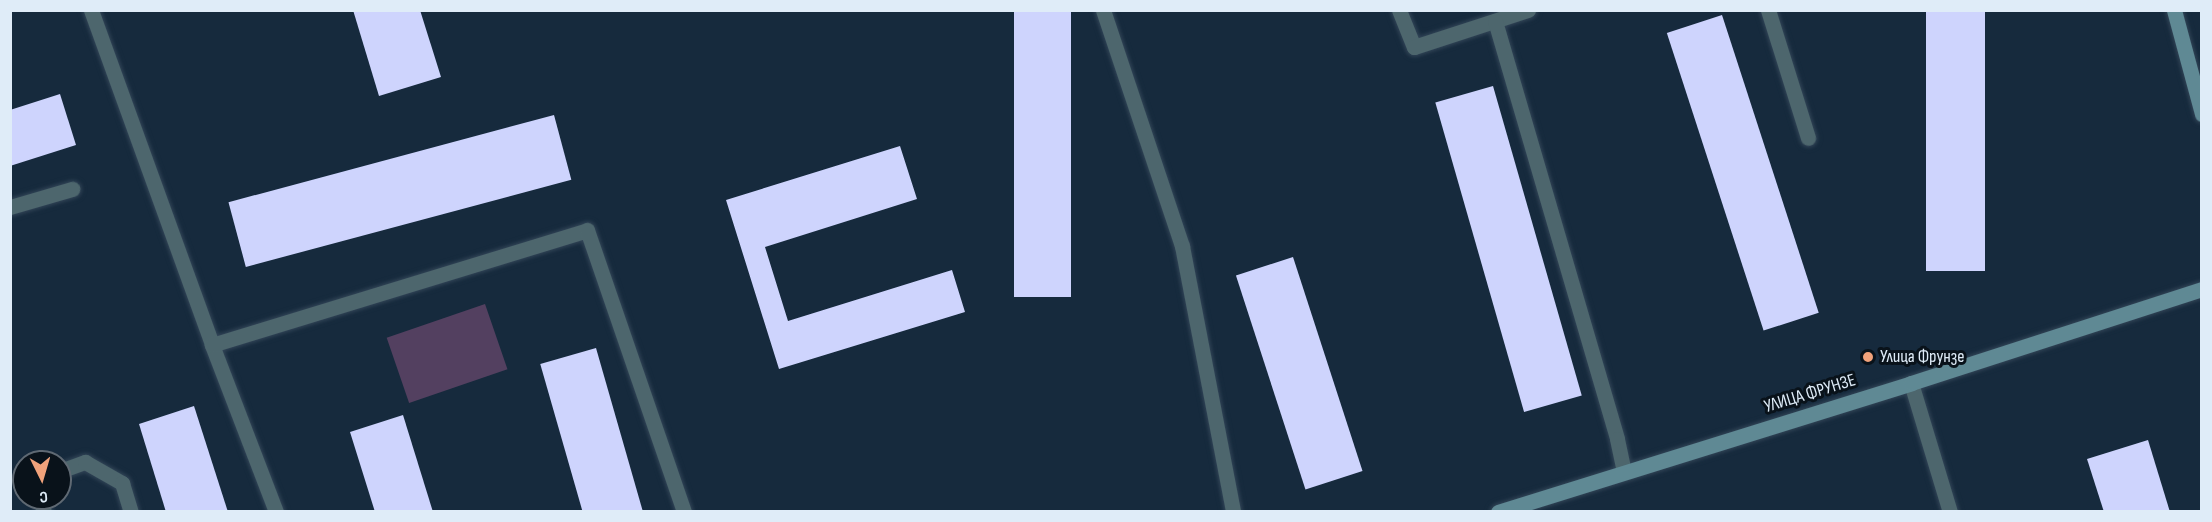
<!DOCTYPE html>
<html>
<head>
<meta charset="utf-8">
<style>
	body { margin:0 }
	#map { position:relative; width:2212px; height:522px; overflow:hidden; background:#162a3d; font-family:"Sofia Sans Condensed",sans-serif }
	div>[style] { position:absolute }
	[style*='--x'] { left:calc(var(--x)*1px); top:calc(var(--y)*1px); width:calc(var(--w)*1px); rotate:calc(var(--a)*1deg) }
	.green>* { inset:0; background:#534060; transform-origin:0 0 }
	.building>* { inset:0; background:#ced4fd; transform-origin:0 0 }
	.roads { filter:drop-shadow(0 0 2px #324557) drop-shadow(0 0 2px #324557) }
	.lane>* { height:15px; margin:-7.5px; padding:0 7.5px; transform-origin:7.5px; border-radius:7.5px; background:#4d666d }
	.secondary>* { height:15px; margin:-7.5px; padding:0 7.5px; transform-origin:7.5px; border-radius:7.5px; background:#5f8994 }
	.dots>* { width:16px; height:16px; translate:-50% -50%; box-sizing:border-box; border:3px solid #09121a; border-radius:50% }
	span { translate:-50% -50%; white-space:nowrap; text-align:center; line-height:1.15; -webkit-text-stroke:6px #09121a; paint-order:stroke }
	.poi-label { font-size:18px; color:#dfecf8 }
	.left { translate:0 -50%; text-align:left }
	.street-label { font-size:18px; color:#dfecf8 }
	.frame { position:absolute; inset:0; border:12px solid #dfecf8; pointer-events:none }
	.north { position:absolute; left:12px; top:450px; width:60px; height:60px; box-sizing:border-box; background:#09121a; border:2px solid #5f6973; border-radius:50%; rotate:175deg; font-size:16px; font-weight:700; line-height:24px; text-align:center; color:#dfecf8 }
	.north::after { content:''; display:block; margin:auto; width:21px; height:27px; background:#f1a27b; clip-path:polygon(50% 0,100% 100%,50% 72%,0 100%) }
</style>
</head>
<body>
<div id="map">
	<div class="green">
		<i style="left:485px;top:304px;width:69px;height:104px;rotate:71deg"></i>
	</div>
	<div class="building">
		<i style="clip-path:polygon(353px 10px,420px 10px,441px 77px,379px 96px)"></i>
		<i style="left:1014px;top:10px;width:57px;height:287px"></i>
		<i style="left:1926px;top:10px;width:59px;height:261px"></i>
		<i style="left:1722px;top:15px;width:313px;height:58px;rotate:72deg"></i>
		<i style="left:1493px;top:86px;width:322px;height:60px;rotate:74deg"></i>
		<i style="clip-path:polygon(60px 94px,76px 145px,10px 166px,10px 110px)"></i>
		<i style="left:554px;top:115px;width:67px;height:337px;rotate:75deg"></i>
		<i style="clip-path:polygon(900px 146px,917px 199px,765px 247px,788px 321px,952px 270px,965px 312px,779px 369px,726px 200px)"></i>
		<i style="left:1293px;top:257px;width:225px;height:60px;rotate:72deg"></i>
		<i style="left:596px;top:348px;width:171px;height:58px;rotate:74deg"></i>
		<i style="clip-path:polygon(194px 406px,228px 512px,166px 512px,139px 424px)"></i>
		<i style="clip-path:polygon(403px 415px,433px 512px,375px 512px,350px 432px)"></i>
		<i style="clip-path:polygon(2148px 440px,2170px 512px,2104px 512px,2087px 459px)"></i>
	</div>
	<div class="roads">
		<div class="lane">
			<i style="--x:91;--y:10;--w:356;--a:70.1"></i>
			<i style="--x:212;--y:345;--w:179;--a:69"></i>
			<i style="--x:1103;--y:10;--w:249;--a:71.5"></i>
			<i style="--x:1182;--y:246;--w:271;--a:79.1"></i>
			<i style="--x:1399;--y:10;--w:40;--a:68"></i>
			<i style="--x:1414;--y:47;--w:120;--a:-18"></i>
			<i style="--x:1768;--y:10;--w:134;--a:72.6"></i>
			<i style="--x:1495;--y:21;--w:435;--a:73.7"></i>
			<i style="--x:1617;--y:439;--w:33;--a:78"></i>
			<i style="--x:10;--y:207;--w:65;--a:-16.2"></i>
			<i style="--x:212;--y:345;--w:392;--a:-17"></i>
			<i style="--x:587;--y:230;--w:298;--a:71"></i>
			<i style="--x:1911;--y:383;--w:135;--a:73.2"></i>
			<i style="--x:60;--y:471;--w:27;--a:-20"></i>
			<i style="--x:85;--y:462;--w:43;--a:29.6"></i>
			<i style="--x:122;--y:483;--w:30;--a:73"></i>
			<i style="--x:40;--y:498;--w:15;--a:74"></i>
		</div>
		<div class="secondary">
			<i style="--x:2174;--y:10;--w:108;--a:74.9"></i>
			<i style="--x:1498;--y:512;--w:433;--a:-17.3"></i>
			<i style="--x:1911;--y:383;--w:306;--a:-17.9"></i>
		</div>
	</div>
	<div class="dots">
		<i style="left:1868px;top:357px;background:#f1a27b"></i>
	</div>
	<div class="poi-label">
		<span class="left" style="left:1880px;top:357px">Улица Фрунзе</span>
	</div>
	<div class="street-label">
		<span style="left:1810px;top:394px;rotate:-17deg">УЛИЦА ФРУНЗЕ</span>
	</div>
	<div class="frame"></div>
	<div class="north">С</div>
</div>
</body>
</html>
